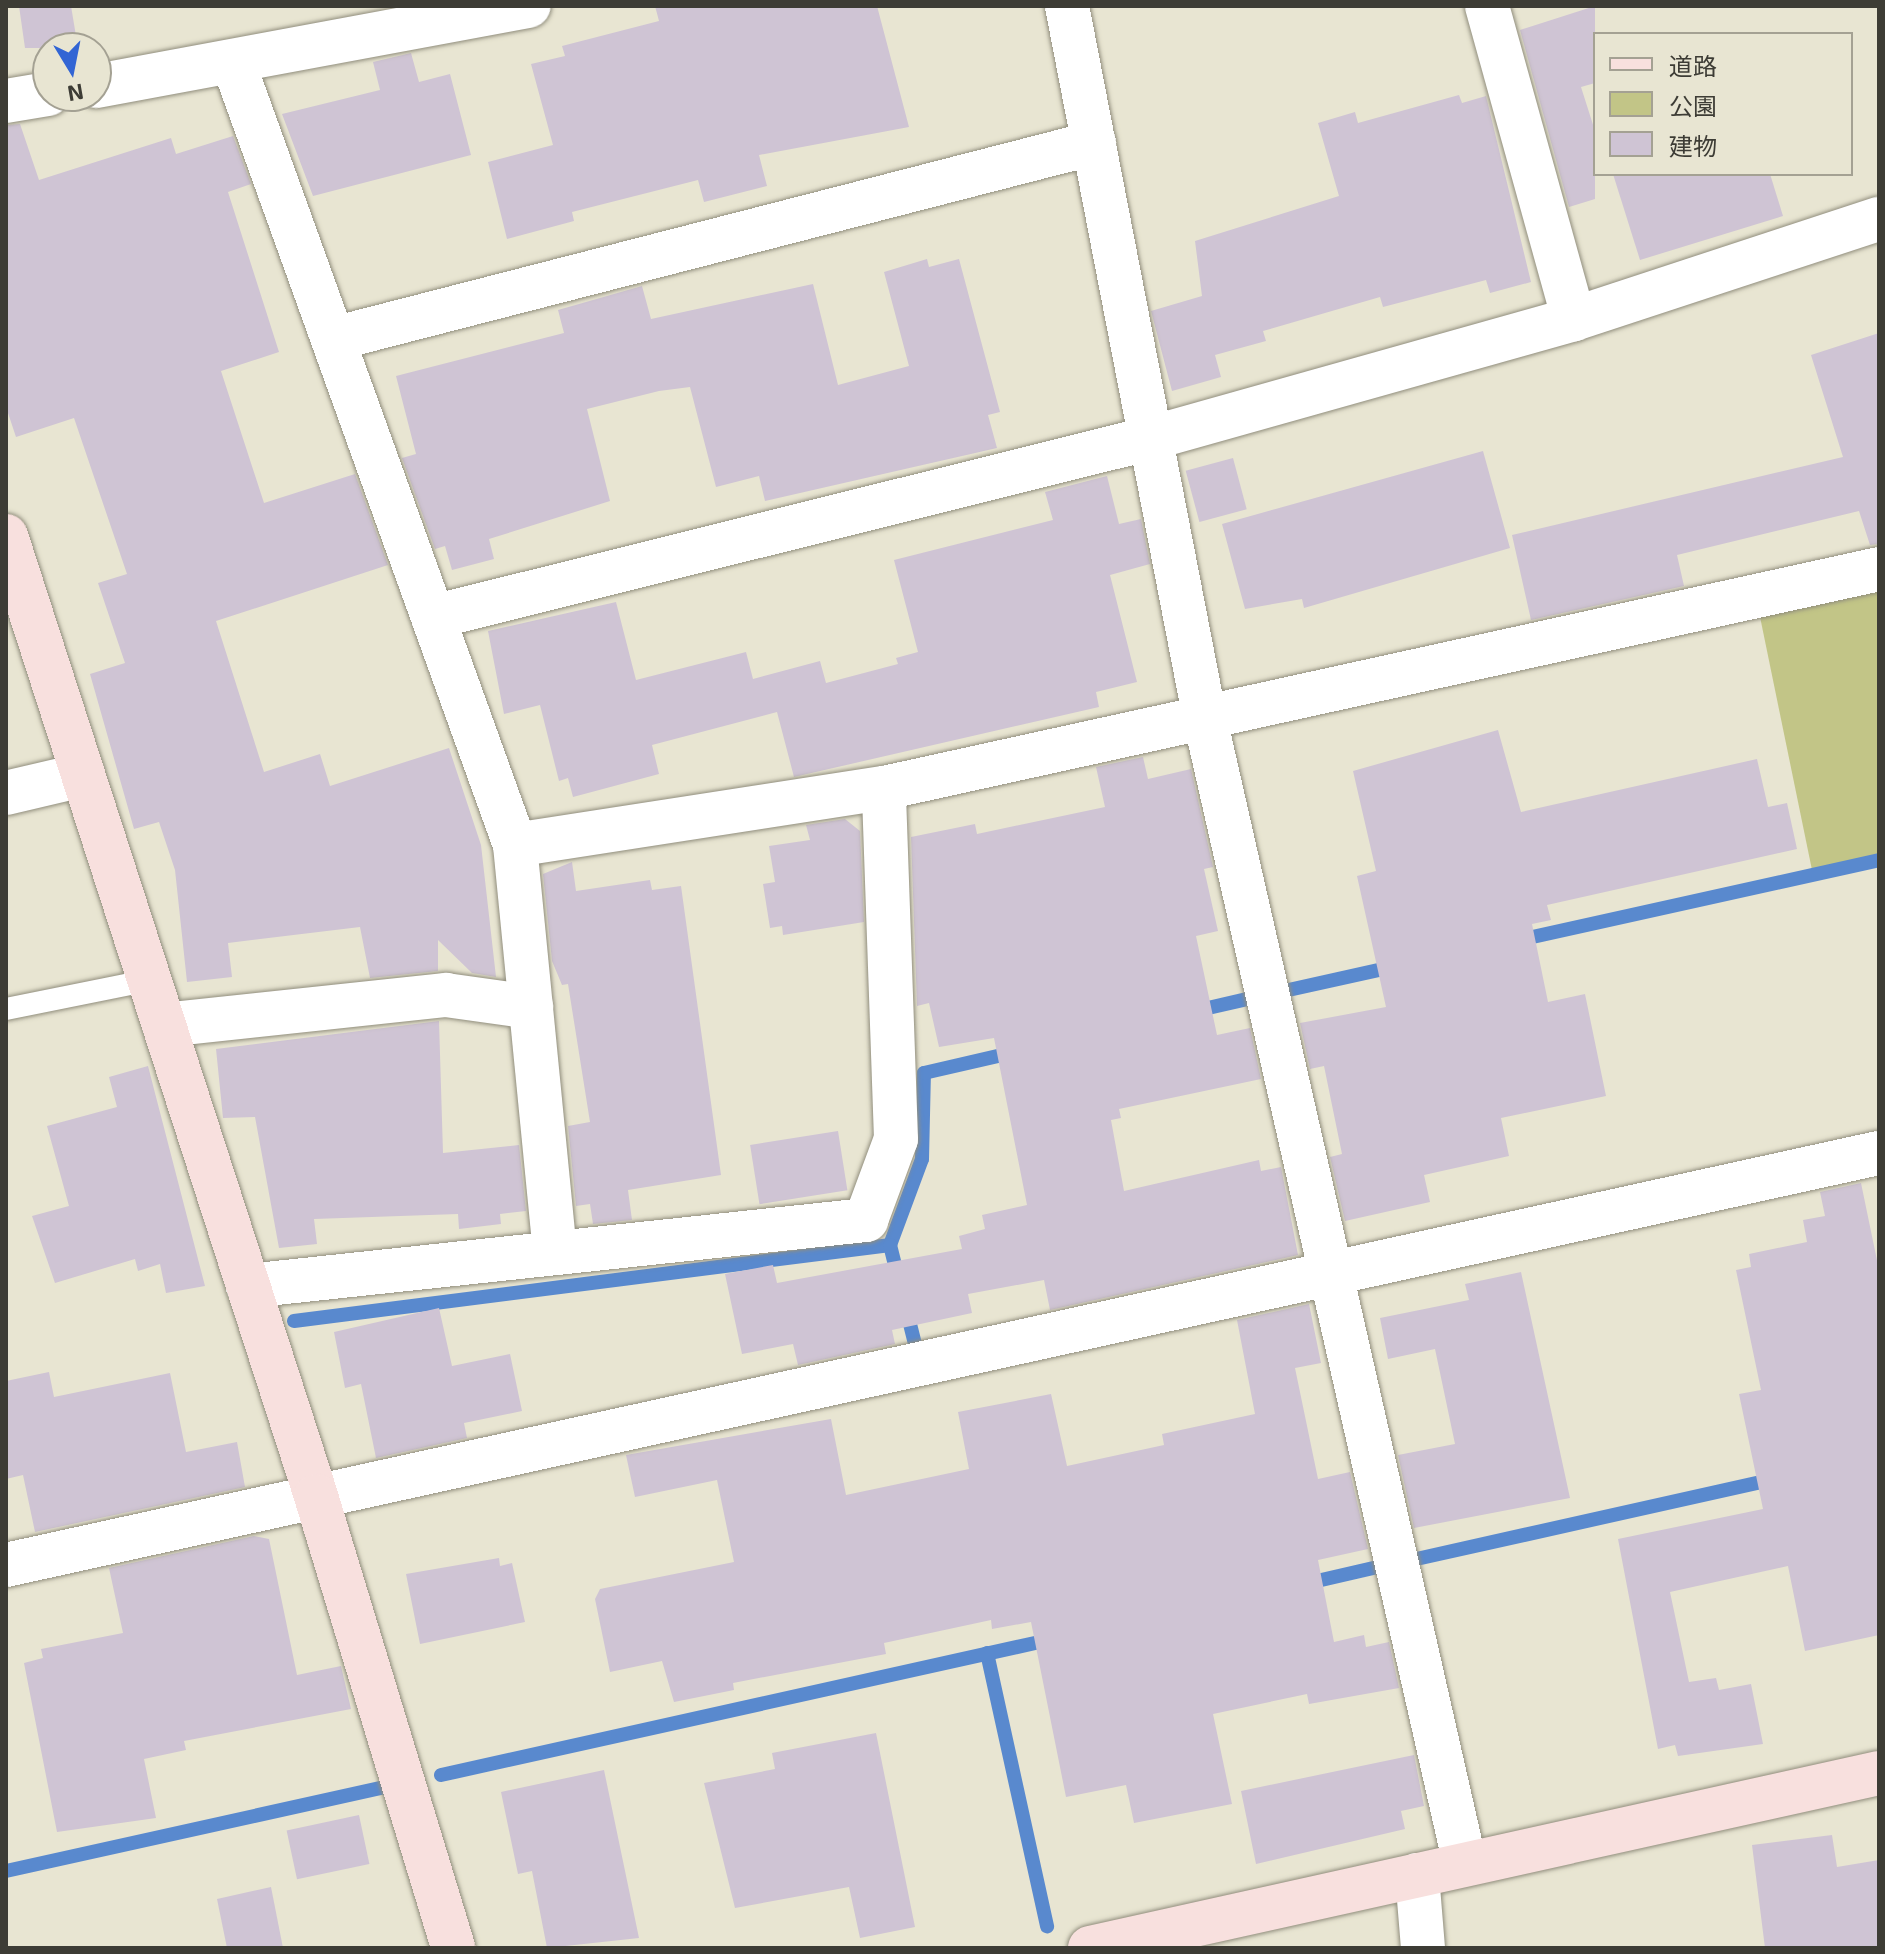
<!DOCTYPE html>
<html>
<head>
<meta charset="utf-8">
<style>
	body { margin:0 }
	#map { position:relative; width:1885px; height:1954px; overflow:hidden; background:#e8e5d2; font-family:"Exo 2","Noto Sans JP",sans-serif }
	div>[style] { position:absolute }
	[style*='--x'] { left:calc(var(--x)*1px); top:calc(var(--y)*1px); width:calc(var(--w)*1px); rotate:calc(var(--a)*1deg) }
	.green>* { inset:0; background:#c2c587 }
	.stream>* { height:14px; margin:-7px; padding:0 7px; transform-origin:7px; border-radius:7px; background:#5989ce }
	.building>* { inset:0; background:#cfc4d4; transform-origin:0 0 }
	.roads { filter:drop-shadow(0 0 2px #918e7d) drop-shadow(0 0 2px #918e7d) }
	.lane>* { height:22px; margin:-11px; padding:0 11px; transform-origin:11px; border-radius:11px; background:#fff }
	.street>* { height:44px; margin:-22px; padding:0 22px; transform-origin:22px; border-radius:22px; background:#fff }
	.secondary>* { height:44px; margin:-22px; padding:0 22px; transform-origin:22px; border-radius:22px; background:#f8e0de }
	span { translate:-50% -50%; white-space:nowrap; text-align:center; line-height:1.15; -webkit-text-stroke:8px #e8e5d2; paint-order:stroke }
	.frame { position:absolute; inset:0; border:8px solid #3d3c35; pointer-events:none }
	.legend { position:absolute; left:1593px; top:32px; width:260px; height:144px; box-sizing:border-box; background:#e8e5d2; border:2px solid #a4a193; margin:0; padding:10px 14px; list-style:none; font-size:24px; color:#3d3c35 }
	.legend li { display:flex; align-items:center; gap:16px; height:40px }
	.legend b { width:40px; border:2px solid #a4a193 }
	.north { position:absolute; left:32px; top:32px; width:80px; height:80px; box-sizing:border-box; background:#e8e5d2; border:2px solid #a4a193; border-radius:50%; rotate:170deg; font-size:22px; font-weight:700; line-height:32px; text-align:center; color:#3d3c35 }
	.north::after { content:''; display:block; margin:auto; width:28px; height:36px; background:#3265d4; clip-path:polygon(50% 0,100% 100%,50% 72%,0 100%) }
</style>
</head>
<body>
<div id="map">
	<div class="green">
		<i style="clip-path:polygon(1879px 582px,1879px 856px,1812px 870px,1758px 607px)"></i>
	</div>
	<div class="stream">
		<i style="--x:1519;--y:940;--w:369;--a:-12.5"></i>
		<i style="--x:1284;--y:991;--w:116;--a:-12.5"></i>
		<i style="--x:1195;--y:1011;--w:53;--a:-13"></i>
		<i style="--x:890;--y:1245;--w:92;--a:-69.6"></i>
		<i style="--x:922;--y:1159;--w:86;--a:-88.7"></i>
		<i style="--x:924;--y:1073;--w:93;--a:-13"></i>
		<i style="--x:906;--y:1308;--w:36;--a:76"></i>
		<i style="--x:294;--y:1321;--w:601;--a:-7.27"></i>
		<i style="--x:890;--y:1245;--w:36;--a:76"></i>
		<i style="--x:1412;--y:1560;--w:371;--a:-12.6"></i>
		<i style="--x:1304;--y:1584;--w:80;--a:-13"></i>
		<i style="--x:987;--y:1653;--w:280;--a:77.6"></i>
		<i style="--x:441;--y:1775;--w:627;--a:-12.53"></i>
		<i style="--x:6;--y:1871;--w:391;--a:-12.5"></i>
	</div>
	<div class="building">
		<i style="clip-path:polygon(19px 6px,71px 6px,78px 48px,25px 48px)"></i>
		<i style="clip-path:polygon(655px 6px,877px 6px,909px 127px,759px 155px,767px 186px,704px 202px,698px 180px,572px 212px,574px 221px,507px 239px,488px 162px,553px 145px,531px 64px,565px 56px,562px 46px,659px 21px)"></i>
		<i style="clip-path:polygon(1595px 6px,1595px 83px,1581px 87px,1595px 131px,1595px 199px,1569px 207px,1520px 30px)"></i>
		<i style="clip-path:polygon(411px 53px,419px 82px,450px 74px,471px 155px,313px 196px,282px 114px,380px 90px,373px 62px)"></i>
		<i style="clip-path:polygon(1459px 95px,1462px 103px,1486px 96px,1531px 282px,1490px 293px,1486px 280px,1383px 307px,1380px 297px,1263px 331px,1266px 341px,1215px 355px,1221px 377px,1172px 391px,1151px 311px,1202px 296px,1195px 241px,1339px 196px,1318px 123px,1355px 112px,1358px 123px)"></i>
		<i style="clip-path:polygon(20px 124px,39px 180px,171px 138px,176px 154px,233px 136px,251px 184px,228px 192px,279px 352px,221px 371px,264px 503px,355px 474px,388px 565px,216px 621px,264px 772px,320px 754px,330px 786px,449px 748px,481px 845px,496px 977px,472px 973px,438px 940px,438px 971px,370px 978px,360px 927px,228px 943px,232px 977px,187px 982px,175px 870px,159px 822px,134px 829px,90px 674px,125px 663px,98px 583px,127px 574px,74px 418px,16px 437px,6px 407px,6px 125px)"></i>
		<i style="clip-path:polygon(1613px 174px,1770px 174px,1783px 216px,1640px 260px)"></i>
		<i style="clip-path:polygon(927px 259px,929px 267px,959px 259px,1000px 412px,988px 415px,997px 448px,765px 501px,759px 476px,716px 487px,690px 387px,659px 391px,587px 409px,610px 501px,489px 539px,494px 559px,452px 570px,445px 546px,435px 549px,402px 458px,416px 454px,396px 376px,564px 333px,558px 310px,642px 286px,651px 319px,813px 284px,838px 385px,909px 366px,884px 272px)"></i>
		<i style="clip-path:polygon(1879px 333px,1879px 544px,1870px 545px,1859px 511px,1677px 555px,1684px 586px,1531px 620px,1512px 535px,1843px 457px,1811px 355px)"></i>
		<i style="clip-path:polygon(1483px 451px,1510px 548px,1304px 608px,1302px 599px,1245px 609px,1222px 524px)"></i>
		<i style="left:1233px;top:458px;width:53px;height:49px;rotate:75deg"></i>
		<i style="clip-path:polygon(1107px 476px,1119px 524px,1141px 519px,1150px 564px,1110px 575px,1137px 682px,1096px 692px,1099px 707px,794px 777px,777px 712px,652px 745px,659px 774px,573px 797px,568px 778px,559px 781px,540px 705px,504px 714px,488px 631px,616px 602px,636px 680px,746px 652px,753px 679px,820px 661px,826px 683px,898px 664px,896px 658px,918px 652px,894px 560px,1053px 520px,1045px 492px)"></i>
		<i style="clip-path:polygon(1498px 730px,1521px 812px,1757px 759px,1768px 807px,1787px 803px,1797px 849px,1547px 905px,1551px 920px,1532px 924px,1548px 1002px,1585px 994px,1606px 1096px,1501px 1118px,1509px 1156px,1424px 1175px,1430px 1202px,1345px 1221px,1330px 1157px,1342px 1154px,1324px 1066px,1310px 1069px,1300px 1023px,1386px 1007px,1357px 876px,1376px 871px,1353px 771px)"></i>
		<i style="clip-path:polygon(1143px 757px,1148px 779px,1191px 769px,1213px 867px,1204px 869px,1218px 931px,1196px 936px,1217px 1035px,1250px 1028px,1261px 1079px,1119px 1109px,1121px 1118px,1111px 1120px,1124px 1191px,1259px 1160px,1261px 1171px,1281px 1167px,1298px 1255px,1050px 1310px,1044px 1280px,968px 1294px,972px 1313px,892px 1330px,895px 1344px,798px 1365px,793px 1344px,742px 1354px,725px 1274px,773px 1265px,777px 1283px,962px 1249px,959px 1236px,985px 1229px,982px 1215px,1027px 1205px,994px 1038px,939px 1047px,929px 1003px,917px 1006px,911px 837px,975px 824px,977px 834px,1105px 807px,1096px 767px)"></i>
		<i style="clip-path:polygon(845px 819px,860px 831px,864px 922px,783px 935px,782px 926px,770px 928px,763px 884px,775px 882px,769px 846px,810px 840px,806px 825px)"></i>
		<i style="clip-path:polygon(572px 862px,576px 891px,650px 880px,652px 890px,681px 886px,721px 1175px,628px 1190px,632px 1220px,593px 1224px,590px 1204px,576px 1206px,568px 1126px,590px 1122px,568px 984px,562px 985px,552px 961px,543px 874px)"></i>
		<i style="clip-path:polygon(439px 1021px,443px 1153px,519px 1145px,526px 1211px,500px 1214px,501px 1224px,459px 1229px,458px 1214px,314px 1219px,317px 1244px,279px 1248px,255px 1117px,223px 1118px,216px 1049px)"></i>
		<i style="clip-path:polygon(148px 1066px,205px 1286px,166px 1293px,160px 1264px,138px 1271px,135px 1259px,55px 1283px,32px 1216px,69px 1206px,47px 1126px,117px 1107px,109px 1077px)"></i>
		<i style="left:838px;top:1131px;width:60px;height:89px;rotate:81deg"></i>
		<i style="clip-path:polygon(1861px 1183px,1879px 1270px,1879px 1635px,1805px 1651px,1788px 1566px,1670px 1592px,1689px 1682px,1716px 1678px,1719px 1690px,1751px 1684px,1763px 1744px,1678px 1756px,1675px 1745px,1658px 1749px,1618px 1539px,1763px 1509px,1739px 1394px,1761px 1390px,1736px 1270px,1751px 1267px,1749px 1254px,1807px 1242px,1803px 1220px,1825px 1216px,1820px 1192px)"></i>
		<i style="clip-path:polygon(1521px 1272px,1570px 1498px,1414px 1528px,1398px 1455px,1455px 1444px,1435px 1349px,1388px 1359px,1380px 1318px,1469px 1300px,1465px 1284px)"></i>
		<i style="clip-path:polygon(1309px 1304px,1321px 1363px,1295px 1368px,1318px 1479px,1350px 1472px,1368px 1549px,1318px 1560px,1334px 1642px,1364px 1635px,1366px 1647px,1389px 1642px,1399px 1688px,1309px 1704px,1307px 1694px,1213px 1714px,1232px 1804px,1134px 1823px,1126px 1785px,1066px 1797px,1031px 1622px,992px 1629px,991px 1620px,884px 1643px,886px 1654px,733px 1683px,734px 1690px,674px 1702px,662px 1661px,610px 1672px,595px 1599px,600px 1589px,734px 1562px,717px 1480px,635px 1497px,626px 1455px,831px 1419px,846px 1495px,969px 1469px,958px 1412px,1051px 1394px,1067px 1466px,1164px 1445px,1162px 1434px,1255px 1414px,1237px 1320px)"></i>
		<i style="clip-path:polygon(439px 1308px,452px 1366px,510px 1354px,522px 1411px,464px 1423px,467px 1438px,376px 1458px,361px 1384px,345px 1388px,334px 1332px)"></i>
		<i style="clip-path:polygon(49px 1372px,54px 1397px,170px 1373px,186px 1452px,237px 1442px,245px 1487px,35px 1532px,23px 1475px,6px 1479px,6px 1381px)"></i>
		<i style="clip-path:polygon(254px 1536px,269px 1539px,297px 1675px,341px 1666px,351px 1709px,184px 1741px,186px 1750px,144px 1759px,156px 1818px,57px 1832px,24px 1663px,43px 1658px,41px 1649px,123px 1633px,109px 1568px)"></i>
		<i style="clip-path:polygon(499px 1558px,500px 1566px,512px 1563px,525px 1622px,420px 1644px,406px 1574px)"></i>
		<i style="clip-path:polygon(876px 1733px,915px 1927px,860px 1938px,849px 1887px,735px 1908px,704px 1783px,775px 1769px,772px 1753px)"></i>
		<i style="clip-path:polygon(1414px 1755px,1424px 1806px,1401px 1811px,1405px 1829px,1256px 1864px,1241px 1791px)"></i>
		<i style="clip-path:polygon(604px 1770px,639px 1938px,547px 1948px,532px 1871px,518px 1874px,501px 1792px)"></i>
		<i style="left:359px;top:1815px;width:50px;height:74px;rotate:78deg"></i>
		<i style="clip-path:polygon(1832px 1835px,1837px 1867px,1879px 1860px,1879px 1948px,1765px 1948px,1752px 1845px)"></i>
		<i style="clip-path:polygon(271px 1887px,283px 1948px,227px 1948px,217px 1899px)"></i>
	</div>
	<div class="roads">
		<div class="lane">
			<i style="--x:6;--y:1009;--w:147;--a:-11.4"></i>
		</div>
		<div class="street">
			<i style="--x:1067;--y:6;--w:726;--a:79.05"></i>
			<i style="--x:1205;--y:719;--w:1174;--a:77.21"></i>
			<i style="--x:1487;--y:6;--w:325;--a:74.5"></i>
			<i style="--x:233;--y:62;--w:832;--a:70.19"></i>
			<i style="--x:515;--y:845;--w:409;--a:84.4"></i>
			<i style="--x:96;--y:86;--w:440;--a:-10.5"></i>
			<i style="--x:6;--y:101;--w:43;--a:-9.5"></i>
			<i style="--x:333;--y:339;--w:786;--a:-14.44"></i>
			<i style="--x:433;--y:617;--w:740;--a:-14"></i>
			<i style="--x:1151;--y:438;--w:439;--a:-15.7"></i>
			<i style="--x:1574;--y:319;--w:321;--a:-18.2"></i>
			<i style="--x:6;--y:793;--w:79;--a:-13.2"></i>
			<i style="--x:515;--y:845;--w:373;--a:-8.8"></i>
			<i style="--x:884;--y:788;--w:1019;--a:-12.41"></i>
			<i style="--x:164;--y:1025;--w:284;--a:-6.1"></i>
			<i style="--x:446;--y:995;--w:86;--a:8"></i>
			<i style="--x:248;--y:1286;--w:622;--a:-6.1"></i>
			<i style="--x:866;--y:1220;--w:86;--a:-69.7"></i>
			<i style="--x:896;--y:1139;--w:351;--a:-92"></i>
			<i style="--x:6;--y:1565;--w:1918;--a:-12.41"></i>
			<i style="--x:1417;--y:1875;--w:73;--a:85.3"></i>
		</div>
		<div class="secondary">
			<i style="--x:6;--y:536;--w:1009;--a:72.1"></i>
			<i style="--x:316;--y:1496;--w:472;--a:73.1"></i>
			<i style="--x:1090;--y:1948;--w:808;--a:-12.51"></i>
		</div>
	</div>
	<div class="frame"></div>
	<ul class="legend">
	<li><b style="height:10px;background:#f8e0de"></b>道路</li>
	<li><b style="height:22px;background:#c2c587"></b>公園</li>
	<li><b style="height:22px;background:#cfc4d4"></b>建物</li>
	</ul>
	<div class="north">N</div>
</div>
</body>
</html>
